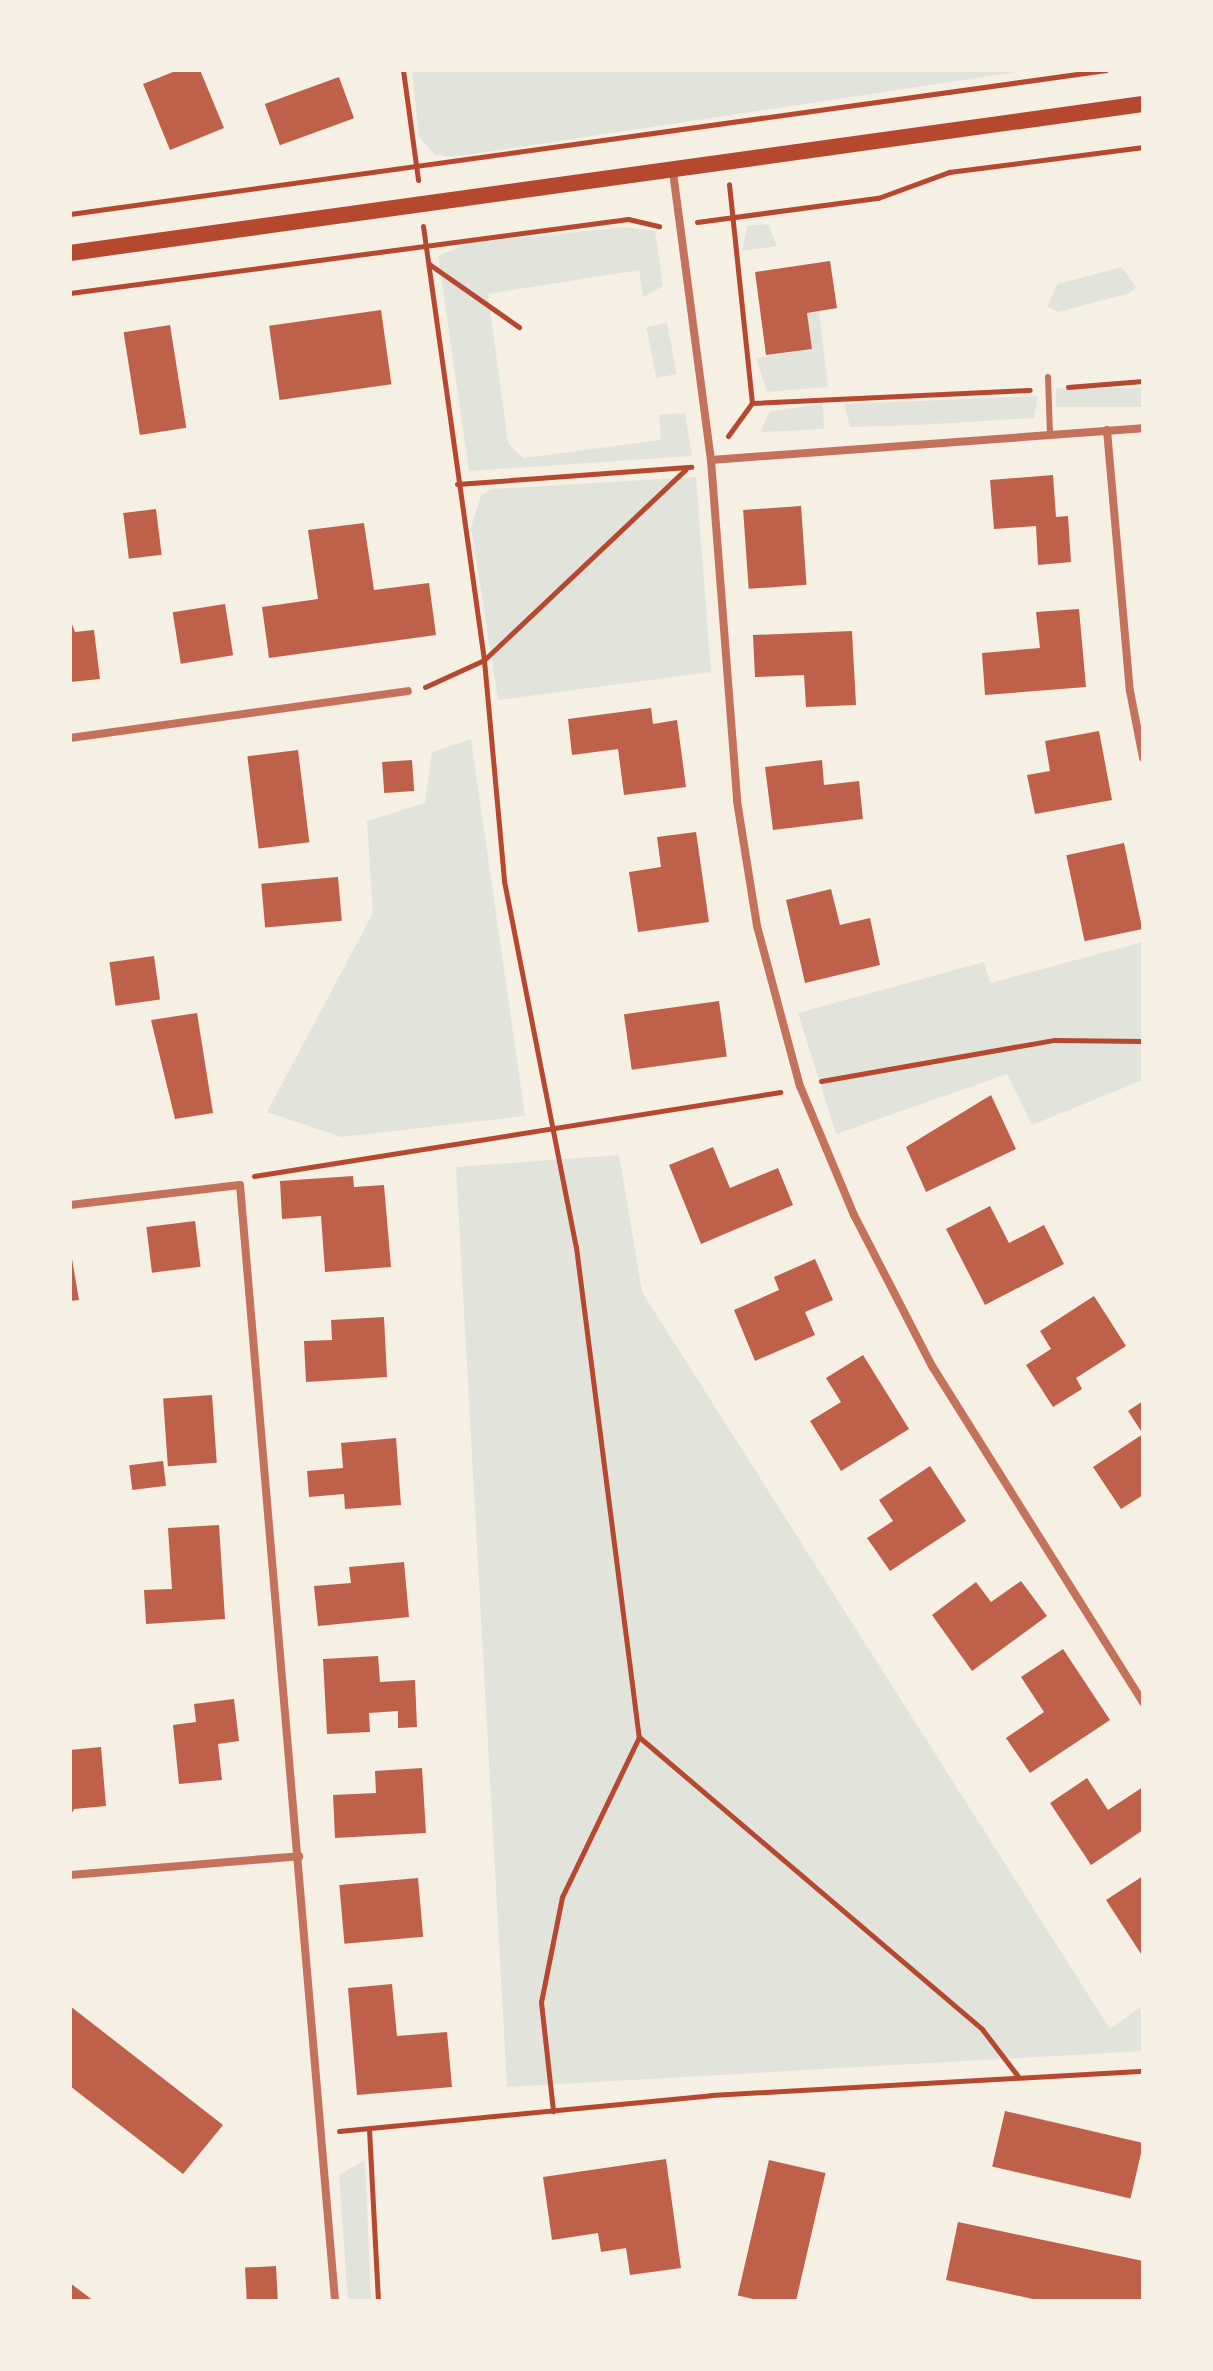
<!DOCTYPE html>
<html>
<head>
<meta charset="utf-8">
<style>
	body { margin:0 }
	#map { position:relative; width:1213px; height:2371px; overflow:hidden; background:#f6efe4; font-family:"Source Sans 3",sans-serif }
	div>[style] { position:absolute }
	[style*='--x'] { left:calc(var(--x)*1px); top:calc(var(--y)*1px); width:calc(var(--w)*1px); rotate:calc(var(--a)*1deg) }
	.green>* { inset:0; background:#e2e4dc; transform-origin:0 0 }
	.building>* { inset:0; background:#bf614a; transform-origin:0 0 }
	.path>* { height:5px; margin:-2.5px; padding:0 2.5px; transform-origin:2.5px; border-radius:2.5px; background:#b5482f }
	.service>* { height:6px; margin:-3px; padding:0 3px; transform-origin:3px; border-radius:3px; background:#c5725c }
	.minor>* { height:8px; margin:-4px; padding:0 4px; transform-origin:4px; border-radius:4px; background:#c5725c }
	.secondary>* { height:16px; margin:-8px; padding:0 8px; transform-origin:8px; border-radius:8px; background:#b5482f }
	span { translate:-50% -50%; white-space:nowrap; text-align:center; line-height:1.15; -webkit-text-stroke:7px #f6efe4; paint-order:stroke }
	.frame { position:absolute; inset:0; border:72px solid #f6efe4; pointer-events:none }
</style>
</head>
<body>
<div id="map">
	<div class="green">
		<i style="clip-path:polygon(412px 70px,1030px 70px,453px 157px,435px 155px,419px 137px)"></i>
		<i style="clip-path:polygon(768px 224px,777px 246px,742px 251px,747px 226px)"></i>
		<i style="clip-path:polygon(625px 227px,655px 231px,663px 286px,643px 297px,639px 270px,488px 294px,508px 443px,523px 458px,661px 440px,659px 415px,685px 413px,692px 456px,469px 471px,438px 256px,469px 243px)"></i>
		<i style="clip-path:polygon(1122px 267px,1136px 287px,1130px 293px,1058px 312px,1047px 306px,1058px 284px)"></i>
		<i style="clip-path:polygon(819px 311px,828px 387px,767px 392px,756px 358px,812px 349px,807px 313px)"></i>
		<i style="left:667px;top:323px;width:52px;height:21px;rotate:79deg"></i>
		<i style="left:1143px;top:388px;width:19px;height:87px;rotate:90deg"></i>
		<i style="clip-path:polygon(1038px 396px,1034px 418px,918px 425px,850px 427px,844px 404px)"></i>
		<i style="clip-path:polygon(823px 404px,824px 429px,760px 432px,770px 411px)"></i>
		<i style="clip-path:polygon(696px 477px,711px 672px,498px 700px,471px 527px,481px 496px,491px 489px)"></i>
		<i style="clip-path:polygon(471px 739px,525px 1116px,341px 1137px,267px 1112px,373px 913px,367px 821px,425px 803px,432px 752px)"></i>
		<i style="clip-path:polygon(1143px 942px,1143px 1080px,1032px 1125px,1007px 1074px,836px 1134px,798px 1013px,984px 962px,990px 983px)"></i>
		<i style="clip-path:polygon(619px 1155px,642px 1292px,1110px 2029px,1143px 2005px,1143px 2051px,507px 2087px,456px 1167px)"></i>
		<i style="clip-path:polygon(365px 2160px,371px 2301px,348px 2301px,339px 2175px)"></i>
	</div>
	<div class="building">
		<i style="clip-path:polygon(178px 70px,200px 70px,224px 128px,170px 150px,143px 84px)"></i>
		<i style="left:339px;top:77px;width:44px;height:79px;rotate:70deg"></i>
		<i style="clip-path:polygon(830px 261px,837px 308px,807px 313px,812px 349px,766px 355px,755px 272px)"></i>
		<i style="left:381px;top:310px;width:75px;height:113px;rotate:82deg"></i>
		<i style="left:170px;top:325px;width:104px;height:47px;rotate:81deg"></i>
		<i style="clip-path:polygon(1053px 475px,1056px 517px,1068px 516px,1071px 562px,1038px 565px,1036px 526px,994px 529px,990px 480px)"></i>
		<i style="left:801px;top:506px;width:79px;height:58px;rotate:86deg"></i>
		<i style="left:156px;top:509px;width:46px;height:33px;rotate:83deg"></i>
		<i style="clip-path:polygon(364px 523px,374px 590px,429px 583px,436px 635px,269px 658px,262px 607px,318px 599px,308px 530px)"></i>
		<i style="left:225px;top:604px;width:52px;height:53px;rotate:81deg"></i>
		<i style="clip-path:polygon(1079px 609px,1086px 687px,985px 695px,982px 653px,1040px 648px,1036px 612px)"></i>
		<i style="clip-path:polygon(70px 619px,75px 632px,94px 630px,100px 679px,70px 682px)"></i>
		<i style="clip-path:polygon(852px 631px,856px 705px,806px 707px,804px 675px,755px 677px,753px 635px)"></i>
		<i style="clip-path:polygon(651px 708px,653px 724px,677px 720px,686px 787px,624px 795px,618px 749px,572px 755px,568px 719px)"></i>
		<i style="clip-path:polygon(1099px 731px,1112px 800px,1035px 814px,1027px 775px,1050px 771px,1045px 741px)"></i>
		<i style="left:298px;top:750px;width:93px;height:51px;rotate:83deg"></i>
		<i style="left:412px;top:760px;width:31px;height:30px;rotate:86deg"></i>
		<i style="clip-path:polygon(822px 760px,824px 785px,859px 781px,863px 819px,773px 830px,765px 767px)"></i>
		<i style="clip-path:polygon(696px 832px,709px 922px,638px 932px,629px 872px,661px 867px,657px 837px)"></i>
		<i style="left:1124px;top:843px;width:88px;height:59px;rotate:78deg"></i>
		<i style="left:338px;top:877px;width:44px;height:77px;rotate:85deg"></i>
		<i style="clip-path:polygon(831px 889px,840px 925px,870px 918px,880px 965px,805px 983px,786px 900px)"></i>
		<i style="left:154px;top:956px;width:44px;height:45px;rotate:82deg"></i>
		<i style="left:719px;top:1001px;width:56px;height:96px;rotate:82deg"></i>
		<i style="clip-path:polygon(197px 1013px,213px 1113px,175px 1119px,151px 1020px)"></i>
		<i style="clip-path:polygon(991px 1095px,1016px 1149px,926px 1192px,906px 1147px)"></i>
		<i style="clip-path:polygon(713px 1147px,730px 1188px,778px 1168px,793px 1205px,701px 1244px,669px 1165px)"></i>
		<i style="clip-path:polygon(353px 1176px,354px 1187px,384px 1185px,391px 1267px,325px 1272px,321px 1216px,282px 1219px,280px 1181px)"></i>
		<i style="clip-path:polygon(990px 1206px,1009px 1243px,1044px 1225px,1064px 1264px,985px 1305px,946px 1229px)"></i>
		<i style="left:195px;top:1221px;width:46px;height:49px;rotate:83deg"></i>
		<i style="clip-path:polygon(70px 1247px,79px 1300px,70px 1301px)"></i>
		<i style="clip-path:polygon(815px 1259px,833px 1300px,805px 1312px,815px 1335px,755px 1361px,734px 1310px,779px 1290px,774px 1277px)"></i>
		<i style="clip-path:polygon(1094px 1296px,1126px 1346px,1076px 1378px,1082px 1389px,1053px 1407px,1026px 1365px,1051px 1349px,1040px 1331px)"></i>
		<i style="clip-path:polygon(384px 1317px,387px 1377px,306px 1382px,304px 1341px,332px 1340px,331px 1320px)"></i>
		<i style="clip-path:polygon(863px 1355px,909px 1429px,841px 1471px,810px 1421px,841px 1402px,826px 1378px)"></i>
		<i style="left:212px;top:1395px;width:68px;height:49px;rotate:86deg"></i>
		<i style="clip-path:polygon(1143px 1401px,1143px 1495px,1121px 1509px,1093px 1467px,1143px 1434px,1128px 1411px)"></i>
		<i style="clip-path:polygon(396px 1438px,401px 1505px,345px 1509px,344px 1494px,309px 1497px,307px 1471px,343px 1468px,341px 1443px)"></i>
		<i style="left:163px;top:1461px;width:25px;height:34px;rotate:83deg"></i>
		<i style="clip-path:polygon(930px 1466px,966px 1521px,890px 1571px,867px 1538px,893px 1521px,879px 1500px)"></i>
		<i style="clip-path:polygon(219px 1525px,225px 1619px,146px 1624px,144px 1590px,172px 1589px,168px 1528px)"></i>
		<i style="clip-path:polygon(404px 1562px,409px 1617px,318px 1626px,314px 1586px,351px 1583px,349px 1567px)"></i>
		<i style="clip-path:polygon(1021px 1581px,1047px 1616px,972px 1671px,932px 1615px,976px 1582px,991px 1602px)"></i>
		<i style="clip-path:polygon(1063px 1649px,1110px 1720px,1030px 1773px,1006px 1738px,1044px 1712px,1021px 1677px)"></i>
		<i style="clip-path:polygon(378px 1656px,380px 1682px,415px 1680px,417px 1727px,398px 1728px,398px 1711px,369px 1713px,370px 1732px,327px 1734px,323px 1659px)"></i>
		<i style="clip-path:polygon(234px 1699px,239px 1741px,218px 1744px,222px 1780px,179px 1784px,173px 1725px,196px 1722px,194px 1704px)"></i>
		<i style="clip-path:polygon(101px 1747px,106px 1806px,74px 1809px,70px 1817px,70px 1750px)"></i>
		<i style="clip-path:polygon(422px 1768px,426px 1833px,335px 1838px,333px 1795px,376px 1793px,375px 1771px)"></i>
		<i style="clip-path:polygon(1087px 1778px,1108px 1810px,1143px 1787px,1143px 1830px,1091px 1865px,1050px 1803px)"></i>
		<i style="clip-path:polygon(1143px 1876px,1143px 1957px,1106px 1900px)"></i>
		<i style="left:418px;top:1878px;width:59px;height:79px;rotate:85deg"></i>
		<i style="clip-path:polygon(392px 1984px,397px 2036px,447px 2032px,452px 2087px,357px 2095px,348px 1988px)"></i>
		<i style="clip-path:polygon(70px 2006px,223px 2125px,183px 2174px,70px 2086px)"></i>
		<i style="left:1005px;top:2111px;width:142px;height:57px;rotate:13deg"></i>
		<i style="clip-path:polygon(666px 2159px,681px 2268px,630px 2275px,626px 2248px,601px 2252px,598px 2233px,552px 2240px,543px 2177px)"></i>
		<i style="left:769px;top:2160px;width:58px;height:139px;rotate:13deg"></i>
		<i style="clip-path:polygon(958px 2222px,1143px 2261px,1143px 2301px,1042px 2301px,946px 2280px)"></i>
		<i style="left:276px;top:2266px;width:35px;height:31px;rotate:87deg"></i>
		<i style="clip-path:polygon(70px 2283px,94px 2301px,70px 2301px)"></i>
	</div>
	<div class="path">
		<i style="--x:403;--y:70;--w:111;--a:82.2"></i>
		<i style="--x:70;--y:214;--w:1046;--a:-7.91"></i>
		<i style="--x:697;--y:222;--w:183;--a:-7.6"></i>
		<i style="--x:878;--y:198;--w:76;--a:-20.1"></i>
		<i style="--x:949;--y:172;--w:196;--a:-7.3"></i>
		<i style="--x:423;--y:226;--w:438;--a:82"></i>
		<i style="--x:484;--y:660;--w:222;--a:84.8"></i>
		<i style="--x:504;--y:881;--w:373;--a:78.9"></i>
		<i style="--x:576;--y:1247;--w:494;--a:82.7"></i>
		<i style="--x:639;--y:1737;--w:178;--a:115.7"></i>
		<i style="--x:562;--y:1897;--w:107;--a:101.3"></i>
		<i style="--x:541;--y:2002;--w:110;--a:83.7"></i>
		<i style="--x:429;--y:264;--w:110;--a:35"></i>
		<i style="--x:70;--y:293;--w:563;--a:-7.55"></i>
		<i style="--x:628;--y:219;--w:32;--a:13"></i>
		<i style="--x:1068;--y:387;--w:75;--a:-4.6"></i>
		<i style="--x:752;--y:403;--w:278;--a:-2.7"></i>
		<i style="--x:728;--y:436;--w:41;--a:-54"></i>
		<i style="--x:752;--y:403;--w:220;--a:-96"></i>
		<i style="--x:457;--y:484;--w:235;--a:-4.2"></i>
		<i style="--x:425;--y:687;--w:65;--a:-24.6"></i>
		<i style="--x:484;--y:660;--w:277;--a:-43.4"></i>
		<i style="--x:821;--y:1081;--w:237;--a:-10"></i>
		<i style="--x:1054;--y:1040;--w:89;--a:0.6"></i>
		<i style="--x:254;--y:1176;--w:533;--a:-9.07"></i>
		<i style="--x:639;--y:1737;--w:450;--a:40.4"></i>
		<i style="--x:982;--y:2029;--w:58;--a:52.7"></i>
		<i style="--x:369;--y:2129;--w:172;--a:87"></i>
		<i style="--x:339;--y:2131;--w:374;--a:-5.5"></i>
		<i style="--x:711;--y:2095;--w:433;--a:-3.2"></i>
	</div>
	<div class="service">
		<i style="--x:1048;--y:377;--w:58;--a:88"></i>
	</div>
	<div class="minor">
		<i style="--x:673;--y:172;--w:290;--a:82.5"></i>
		<i style="--x:711;--y:460;--w:342;--a:85.6"></i>
		<i style="--x:737;--y:801;--w:127;--a:80.9"></i>
		<i style="--x:757;--y:926;--w:166;--a:75"></i>
		<i style="--x:800;--y:1086;--w:140;--a:67.3"></i>
		<i style="--x:854;--y:1215;--w:170;--a:62.7"></i>
		<i style="--x:932;--y:1366;--w:398;--a:57.9"></i>
		<i style="--x:1107;--y:430;--w:262;--a:85"></i>
		<i style="--x:1130;--y:691;--w:68;--a:79"></i>
		<i style="--x:711;--y:460;--w:433;--a:-4.2"></i>
		<i style="--x:70;--y:738;--w:341;--a:-7.9"></i>
		<i style="--x:70;--y:1205;--w:171;--a:-6.7"></i>
		<i style="--x:240;--y:1185;--w:1120;--a:85.13"></i>
		<i style="--x:70;--y:1875;--w:230;--a:-4.7"></i>
	</div>
	<div class="secondary">
		<i style="--x:70;--y:253;--w:1083;--a:-7.91"></i>
	</div>
	<div class="frame"></div>
</div>
</body>
</html>
